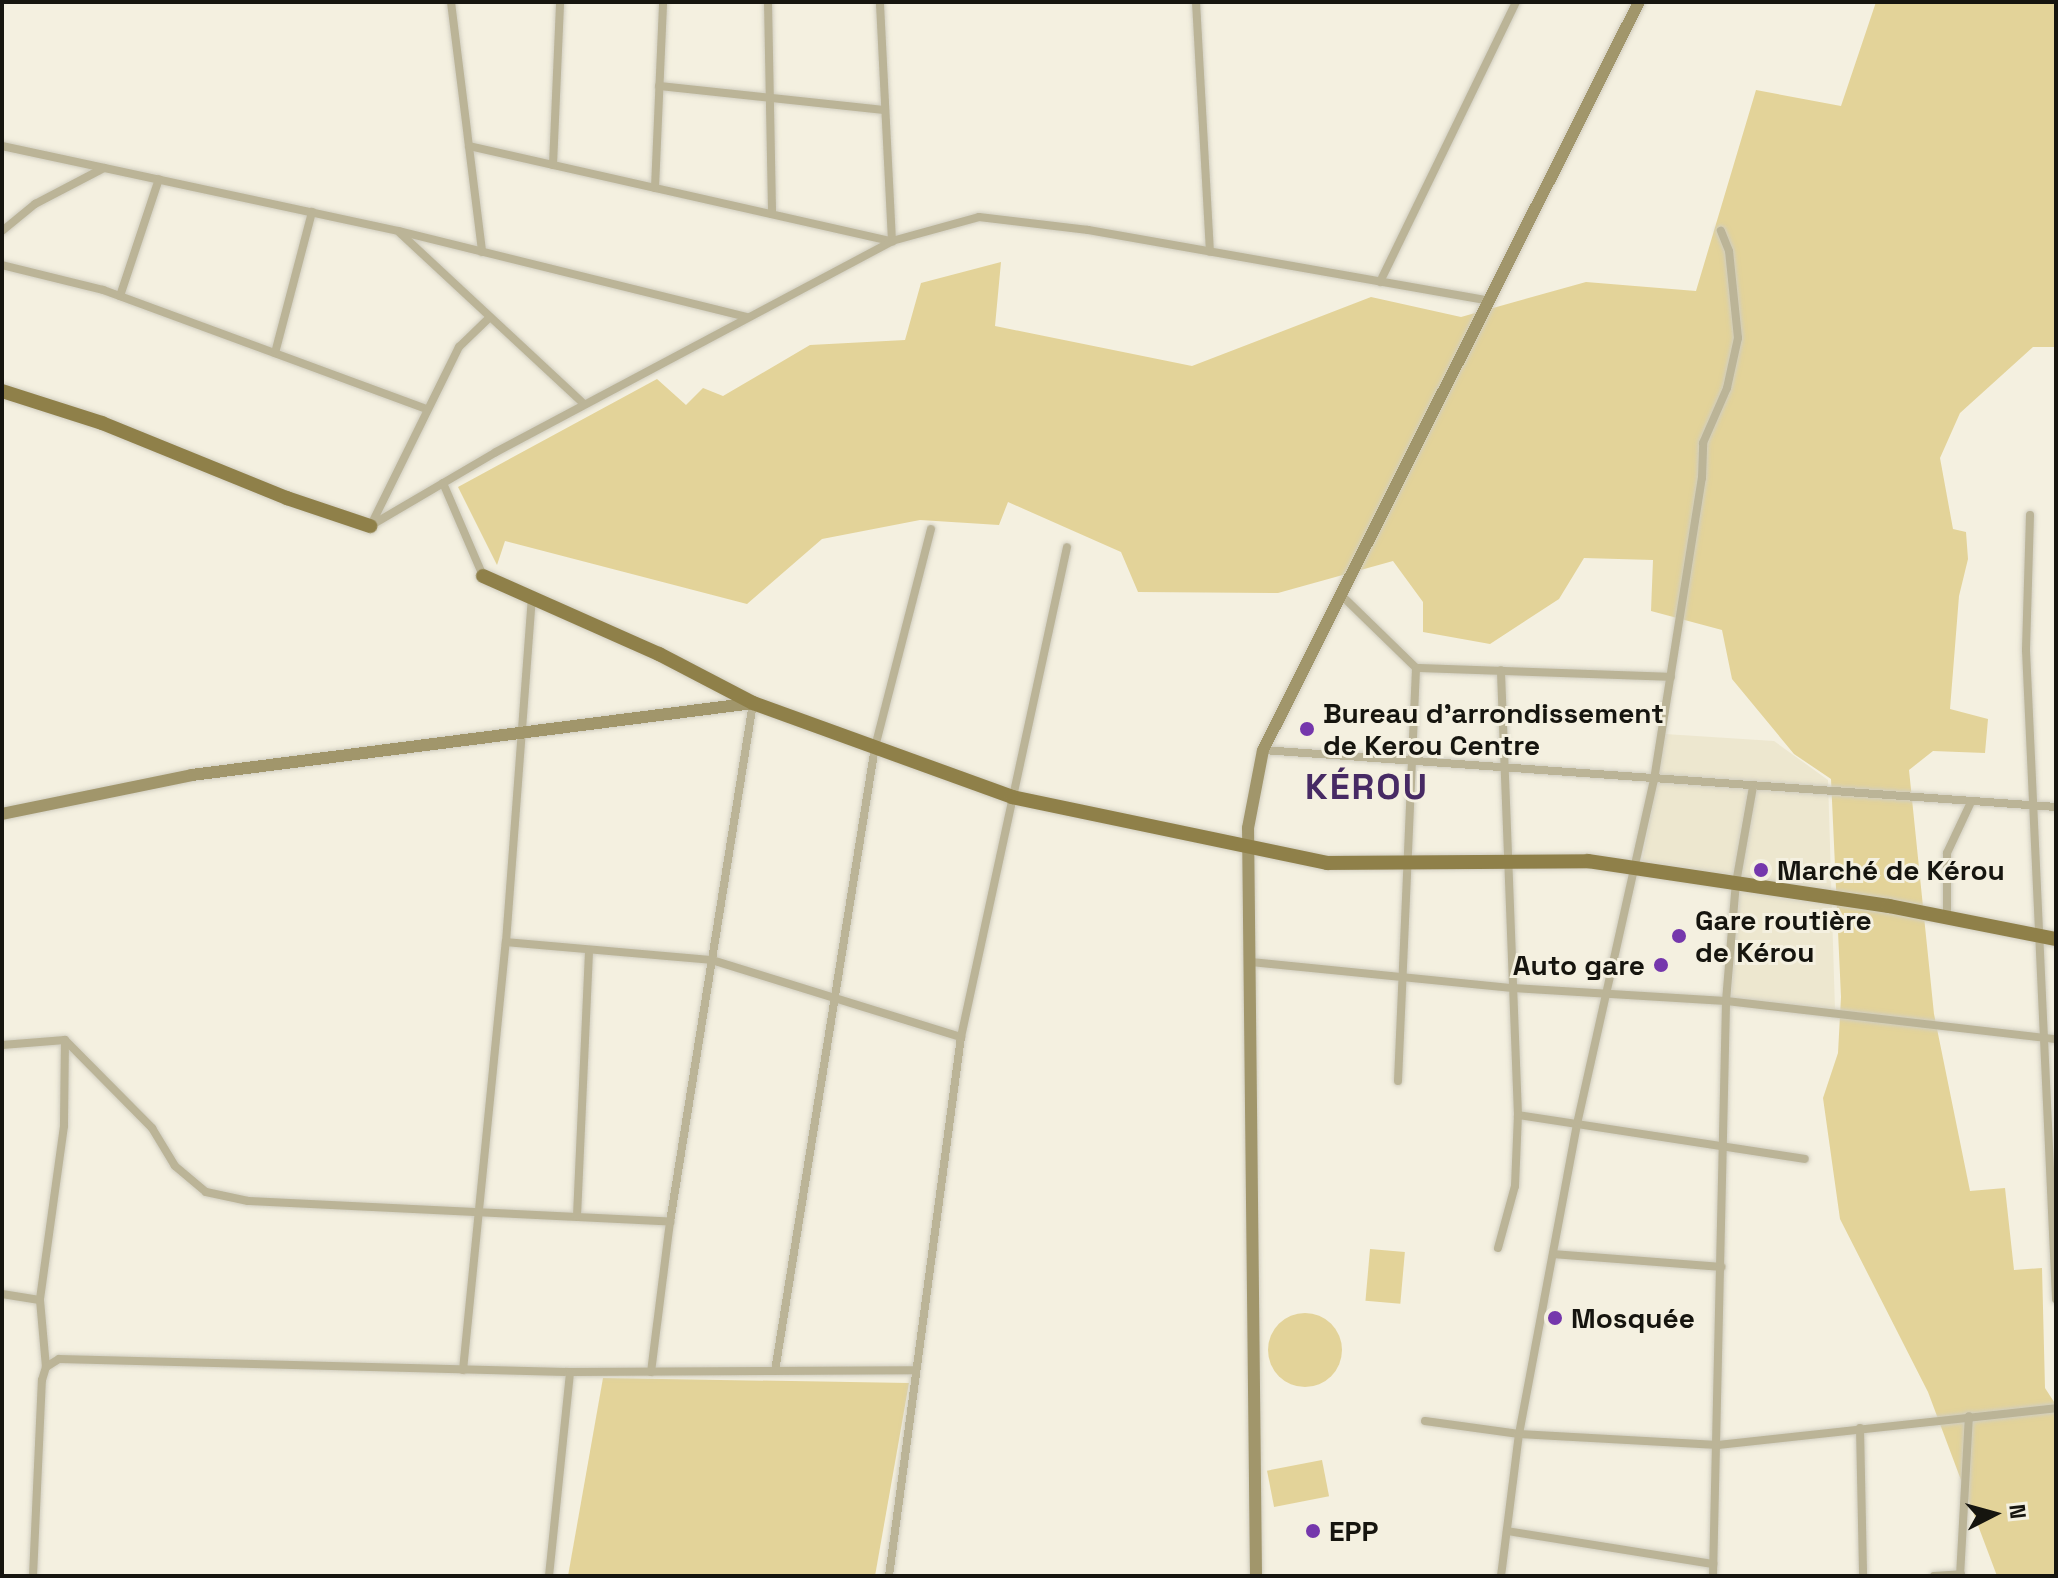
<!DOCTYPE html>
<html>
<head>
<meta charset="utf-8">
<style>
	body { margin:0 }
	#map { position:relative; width:2058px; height:1578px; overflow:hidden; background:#f4f0e0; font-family:"Space Grotesk",sans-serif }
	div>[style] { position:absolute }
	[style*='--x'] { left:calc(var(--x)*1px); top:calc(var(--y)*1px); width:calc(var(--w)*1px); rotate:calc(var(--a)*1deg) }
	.built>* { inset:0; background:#ede7cf }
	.green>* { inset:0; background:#e3d399; transform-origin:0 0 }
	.round { border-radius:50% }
	.roads { filter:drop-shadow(0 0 2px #d0cdbf) drop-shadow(0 0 2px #d0cdbf) }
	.street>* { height:8px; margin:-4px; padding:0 4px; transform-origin:4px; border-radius:4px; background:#bbb497 }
	.secondary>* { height:12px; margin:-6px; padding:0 6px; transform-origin:6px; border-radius:6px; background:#a1966b }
	.primary>* { height:14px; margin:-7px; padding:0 7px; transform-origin:7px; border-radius:7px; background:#8f8049 }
	.dots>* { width:22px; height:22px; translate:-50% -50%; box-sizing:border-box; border:4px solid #f4f0e0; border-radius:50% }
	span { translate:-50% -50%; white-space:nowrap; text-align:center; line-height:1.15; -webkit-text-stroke:6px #f4f0e0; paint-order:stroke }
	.poi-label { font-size:28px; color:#16150f; font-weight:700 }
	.left { translate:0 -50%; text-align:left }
	.right { translate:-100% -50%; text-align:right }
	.district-label { font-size:36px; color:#472a64; font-weight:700; letter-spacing:2px }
	.frame { position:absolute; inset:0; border:4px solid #16150f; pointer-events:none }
	.north { position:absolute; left:1954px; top:1474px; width:80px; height:80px; -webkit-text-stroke:6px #f4f0e0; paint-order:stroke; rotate:84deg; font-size:22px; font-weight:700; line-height:32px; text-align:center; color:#16150f }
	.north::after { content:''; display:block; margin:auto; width:28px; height:36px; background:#16150f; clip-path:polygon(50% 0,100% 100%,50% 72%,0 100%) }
</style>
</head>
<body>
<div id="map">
	<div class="built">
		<i style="clip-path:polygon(1665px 734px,1774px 741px,1828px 780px,1835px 1010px,1731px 998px,1741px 876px,1642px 863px)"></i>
	</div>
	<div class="green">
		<i style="clip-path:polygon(1876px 2px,2056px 2px,2056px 347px,2033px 347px,1960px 413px,1940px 458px,1953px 529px,1966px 532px,1968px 559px,1959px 596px,1950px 709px,1988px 719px,1985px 753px,1933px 751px,1909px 770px,1934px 1014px,1970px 1191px,2005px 1188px,2014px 1270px,2042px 1268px,2045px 1388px,2056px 1405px,2056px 1576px,1997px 1576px,1928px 1392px,1840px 1219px,1823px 1098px,1838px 1053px,1841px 997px,1831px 779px,1794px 754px,1732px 679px,1722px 630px,1651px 611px,1653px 560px,1584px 558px,1559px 599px,1490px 644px,1423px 632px,1423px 602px,1393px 561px,1278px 593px,1138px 592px,1121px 552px,1008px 502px,999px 525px,920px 520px,822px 539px,747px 604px,505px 541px,497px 565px,458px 487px,657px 379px,686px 405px,703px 388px,723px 396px,810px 345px,905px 340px,921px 283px,1001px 262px,995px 326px,1192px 366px,1371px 297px,1461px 317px,1586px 282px,1696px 291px,1756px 90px,1841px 106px)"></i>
		<i style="left:1370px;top:1249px;width:35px;height:52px;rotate:5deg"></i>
		<i class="round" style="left:1268px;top:1313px;width:74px;height:74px"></i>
		<i style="clip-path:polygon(603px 1378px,909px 1383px,875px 1576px,568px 1576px)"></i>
		<i style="left:1322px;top:1460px;width:37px;height:56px;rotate:79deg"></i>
	</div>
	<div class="roads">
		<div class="street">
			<i style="--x:451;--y:2;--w:252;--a:82.9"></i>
			<i style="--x:768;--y:2;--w:212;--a:88.9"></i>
			<i style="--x:1196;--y:2;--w:250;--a:86.8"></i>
			<i style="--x:659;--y:86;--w:227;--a:6.1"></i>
			<i style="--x:2;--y:146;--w:406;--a:12.1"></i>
			<i style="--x:399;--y:231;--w:358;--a:13.9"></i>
			<i style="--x:469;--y:146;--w:434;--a:12.7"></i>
			<i style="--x:892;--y:241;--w:239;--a:-92.9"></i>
			<i style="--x:553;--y:165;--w:163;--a:-87.5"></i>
			<i style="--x:655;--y:188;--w:186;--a:-87.5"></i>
			<i style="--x:2;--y:231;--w:43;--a:-39.3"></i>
			<i style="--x:35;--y:204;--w:78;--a:-27.6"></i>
			<i style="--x:400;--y:233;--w:251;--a:42.9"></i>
			<i style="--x:2;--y:265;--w:104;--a:13.9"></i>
			<i style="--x:103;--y:290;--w:345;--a:20.2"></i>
			<i style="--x:1380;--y:282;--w:311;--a:-64.1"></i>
			<i style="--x:120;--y:296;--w:123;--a:-71.6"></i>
			<i style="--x:275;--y:353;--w:146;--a:-75.3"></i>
			<i style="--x:443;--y:483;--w:101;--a:66.7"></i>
			<i style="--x:2030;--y:515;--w:135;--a:91.7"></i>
			<i style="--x:2026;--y:650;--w:650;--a:87.35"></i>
			<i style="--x:371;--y:525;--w:199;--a:-63.7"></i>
			<i style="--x:459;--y:347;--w:43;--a:-44.1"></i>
			<i style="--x:370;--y:526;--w:146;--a:-30.4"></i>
			<i style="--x:496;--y:452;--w:449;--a:-28"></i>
			<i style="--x:892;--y:241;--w:90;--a:-15.4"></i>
			<i style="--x:979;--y:217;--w:110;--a:6.8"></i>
			<i style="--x:1088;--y:230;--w:408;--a:10"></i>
			<i style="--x:1340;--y:594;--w:106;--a:44.2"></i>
			<i style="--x:1416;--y:668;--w:255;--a:2"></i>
			<i style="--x:1263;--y:750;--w:795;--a:4.11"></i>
			<i style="--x:1947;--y:918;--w:65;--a:-90"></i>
			<i style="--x:1947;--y:853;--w:56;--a:-64.8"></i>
			<i style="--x:506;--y:942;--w:207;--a:5"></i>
			<i style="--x:712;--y:960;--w:261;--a:17.2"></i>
			<i style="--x:1251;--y:962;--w:263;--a:5.7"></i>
			<i style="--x:1513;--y:988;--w:213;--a:3.5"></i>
			<i style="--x:1726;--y:1001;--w:332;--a:6.6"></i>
			<i style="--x:65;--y:1040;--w:124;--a:45.3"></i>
			<i style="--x:152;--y:1128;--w:44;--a:58.8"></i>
			<i style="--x:175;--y:1166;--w:40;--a:40"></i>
			<i style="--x:206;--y:1192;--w:43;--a:12.1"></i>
			<i style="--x:248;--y:1201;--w:423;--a:2.8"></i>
			<i style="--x:2;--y:1045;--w:63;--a:-4.5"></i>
			<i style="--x:65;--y:1040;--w:86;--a:90.7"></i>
			<i style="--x:64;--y:1126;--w:176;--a:97.9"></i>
			<i style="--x:1398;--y:1081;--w:413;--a:-87.5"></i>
			<i style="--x:1518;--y:1115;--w:290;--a:8.7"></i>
			<i style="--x:577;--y:1216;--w:266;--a:-87.4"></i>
			<i style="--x:1498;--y:1248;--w:64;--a:-74.7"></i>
			<i style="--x:1515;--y:1186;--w:71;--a:-87.6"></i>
			<i style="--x:1518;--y:1115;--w:445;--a:-92.2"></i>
			<i style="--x:1553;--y:1254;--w:169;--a:4.4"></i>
			<i style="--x:2;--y:1294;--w:38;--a:9"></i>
			<i style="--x:40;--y:1300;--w:67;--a:84.9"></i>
			<i style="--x:463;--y:1370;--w:430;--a:-84.3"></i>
			<i style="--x:506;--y:942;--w:345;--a:-85.7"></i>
			<i style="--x:775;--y:1371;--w:632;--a:-80.9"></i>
			<i style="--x:875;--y:747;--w:225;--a:-75.6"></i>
			<i style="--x:651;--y:1372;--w:151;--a:-82.8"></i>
			<i style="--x:670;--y:1222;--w:526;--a:-80.91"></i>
			<i style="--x:1425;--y:1421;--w:95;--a:7.9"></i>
			<i style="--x:1519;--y:1434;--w:199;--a:3.2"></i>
			<i style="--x:1718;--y:1445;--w:340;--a:-6.2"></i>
			<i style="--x:1860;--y:1428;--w:148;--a:88.8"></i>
			<i style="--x:1507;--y:1531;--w:209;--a:9.1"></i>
			<i style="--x:33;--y:1576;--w:196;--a:-87.4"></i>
			<i style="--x:42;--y:1380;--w:14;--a:-73"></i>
			<i style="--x:46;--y:1367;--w:15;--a:-32"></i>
			<i style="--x:59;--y:1359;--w:511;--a:1.46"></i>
			<i style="--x:570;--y:1372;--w:345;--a:-0.3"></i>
			<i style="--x:549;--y:1576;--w:205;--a:-84.1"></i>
			<i style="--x:889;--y:1576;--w:544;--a:-82.39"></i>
			<i style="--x:961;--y:1037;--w:501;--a:-77.79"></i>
			<i style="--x:1501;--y:1576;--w:143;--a:-82.8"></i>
			<i style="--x:1519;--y:1434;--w:315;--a:-79.4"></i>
			<i style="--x:1577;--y:1124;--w:353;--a:-77.4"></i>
			<i style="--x:1654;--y:780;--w:306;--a:-81"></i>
			<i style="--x:1702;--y:478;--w:35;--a:-88"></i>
			<i style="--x:1703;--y:443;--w:60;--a:-66.4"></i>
			<i style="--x:1727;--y:388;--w:51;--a:-77.6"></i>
			<i style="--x:1738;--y:338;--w:87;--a:-95.9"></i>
			<i style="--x:1729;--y:251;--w:22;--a:-112"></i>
			<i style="--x:1713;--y:1576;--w:575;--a:-88.7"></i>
			<i style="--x:1726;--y:1001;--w:118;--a:-85.2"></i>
			<i style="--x:1736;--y:883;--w:97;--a:-80"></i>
			<i style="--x:1934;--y:1576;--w:27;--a:-4"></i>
			<i style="--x:1960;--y:1576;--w:160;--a:-86.8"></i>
		</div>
		<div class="secondary">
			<i style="--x:2;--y:814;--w:194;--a:-11.6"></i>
			<i style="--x:192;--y:775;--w:566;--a:-7.31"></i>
			<i style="--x:1256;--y:1576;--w:748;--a:-90.61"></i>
			<i style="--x:1248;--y:828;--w:79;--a:-79.1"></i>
			<i style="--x:1263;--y:750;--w:837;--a:-63.31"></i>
		</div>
		<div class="primary">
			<i style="--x:2;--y:391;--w:105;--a:17.7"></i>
			<i style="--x:102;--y:423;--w:200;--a:22.1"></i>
			<i style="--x:287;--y:498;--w:88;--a:18.6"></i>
			<i style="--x:483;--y:576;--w:193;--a:23.9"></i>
			<i style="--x:659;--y:654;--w:106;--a:27.5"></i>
			<i style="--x:753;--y:703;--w:276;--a:19.9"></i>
			<i style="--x:1012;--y:797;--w:322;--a:11.8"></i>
			<i style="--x:1327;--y:863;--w:261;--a:-0.4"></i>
			<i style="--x:1588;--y:861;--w:304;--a:8.5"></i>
			<i style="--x:1889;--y:906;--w:170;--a:11.2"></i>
		</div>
	</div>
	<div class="dots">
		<i style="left:1307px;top:729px;background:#7537ac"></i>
		<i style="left:1761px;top:870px;background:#7537ac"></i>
		<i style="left:1679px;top:936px;background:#7537ac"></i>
		<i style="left:1661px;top:965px;background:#7537ac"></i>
		<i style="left:1555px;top:1318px;background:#7537ac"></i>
		<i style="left:1313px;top:1531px;background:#7537ac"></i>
	</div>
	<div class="poi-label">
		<span class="left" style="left:1323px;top:729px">Bureau d'arrondissement<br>de Kerou Centre</span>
		<span class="left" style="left:1777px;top:870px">Marché de Kérou</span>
		<span class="left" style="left:1695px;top:936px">Gare routière<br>de Kérou</span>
		<span class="right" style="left:1645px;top:965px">Auto gare</span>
		<span class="left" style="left:1571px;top:1318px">Mosquée</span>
		<span class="left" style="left:1329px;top:1531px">EPP</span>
	</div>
	<div class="district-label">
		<span style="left:1367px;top:788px">KÉROU</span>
	</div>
	<div class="frame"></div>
	<div class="north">N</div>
</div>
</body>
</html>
